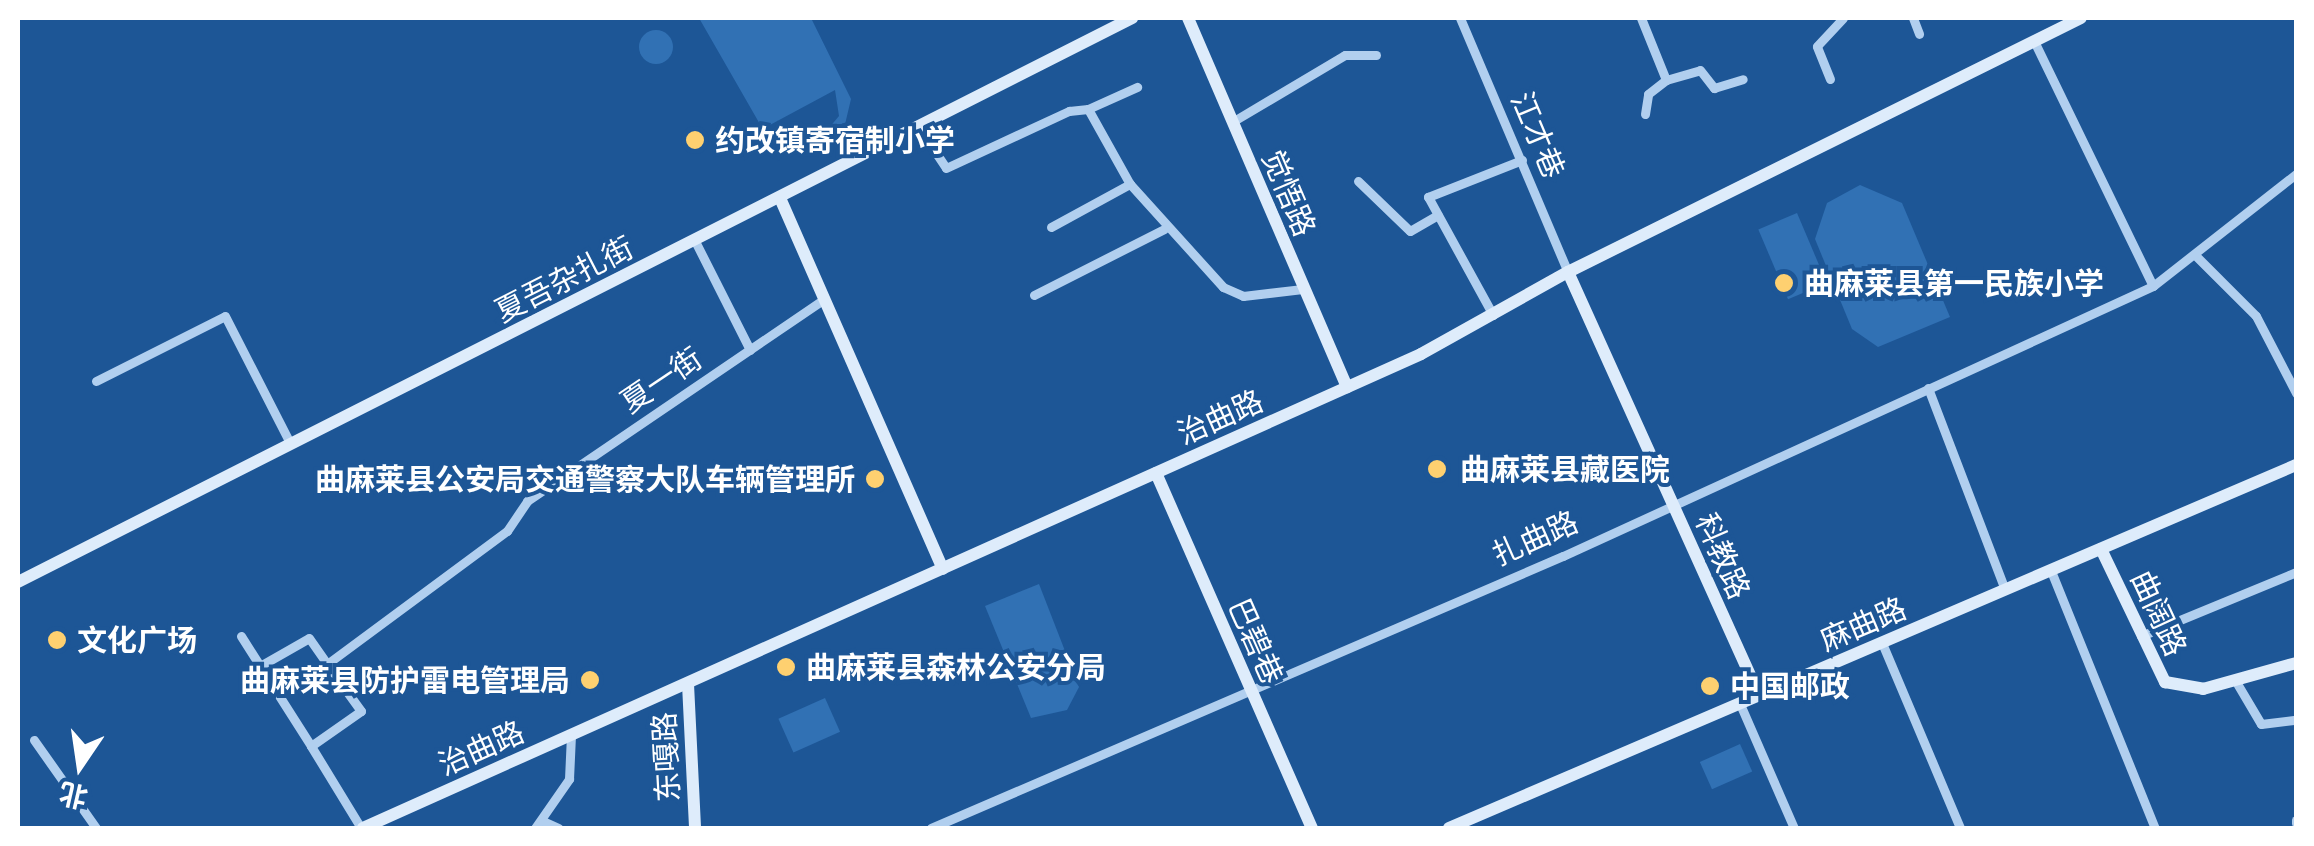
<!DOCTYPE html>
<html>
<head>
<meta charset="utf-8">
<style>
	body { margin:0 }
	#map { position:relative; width:2314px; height:846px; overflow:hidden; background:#1d5696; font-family:"Asap Condensed","Noto Sans SC",sans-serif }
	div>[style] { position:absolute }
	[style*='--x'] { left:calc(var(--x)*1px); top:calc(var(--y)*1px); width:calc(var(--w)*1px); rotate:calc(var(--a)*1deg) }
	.green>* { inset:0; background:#3171b4; transform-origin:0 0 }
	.round { border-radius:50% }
	.street>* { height:9px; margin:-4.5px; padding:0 4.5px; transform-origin:4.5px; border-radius:4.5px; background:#b1cfef }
	.secondary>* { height:12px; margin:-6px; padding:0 6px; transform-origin:6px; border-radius:6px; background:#deecfb }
	.dots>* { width:28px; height:28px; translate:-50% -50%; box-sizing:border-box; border:5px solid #1d5696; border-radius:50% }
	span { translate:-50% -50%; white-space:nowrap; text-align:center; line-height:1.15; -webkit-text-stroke:8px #1d5696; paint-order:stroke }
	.street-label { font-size:30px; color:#fff }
	.poi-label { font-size:30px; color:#fff; font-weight:700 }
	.left { translate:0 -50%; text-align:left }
	.right { translate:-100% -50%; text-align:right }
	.frame { position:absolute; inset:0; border:20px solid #fff; pointer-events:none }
	.north { position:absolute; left:30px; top:716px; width:100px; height:100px; -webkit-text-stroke:8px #1d5696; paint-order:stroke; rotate:193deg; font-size:28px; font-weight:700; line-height:40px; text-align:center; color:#fff }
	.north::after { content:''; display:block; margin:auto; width:35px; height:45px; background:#fff; clip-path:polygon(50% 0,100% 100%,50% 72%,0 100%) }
</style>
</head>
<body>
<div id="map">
	<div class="green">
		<i style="clip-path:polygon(evenodd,699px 18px,811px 18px,851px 99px,842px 137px,809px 156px,773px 147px,699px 18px,835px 90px,839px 116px,818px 141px,792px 144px,768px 126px,835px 90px)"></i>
		<i class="round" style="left:639px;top:30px;width:34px;height:34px"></i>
		<i style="clip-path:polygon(1860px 185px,1902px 203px,1950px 317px,1878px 347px,1852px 329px,1815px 239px,1827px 203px)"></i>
		<i style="left:1797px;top:213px;width:76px;height:42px;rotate:67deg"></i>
		<i style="clip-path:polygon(1039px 584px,1079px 687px,1067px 710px,1031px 718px,985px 606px)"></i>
		<i style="left:825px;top:698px;width:37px;height:51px;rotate:66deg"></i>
		<i style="left:1740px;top:744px;width:30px;height:44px;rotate:66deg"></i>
	</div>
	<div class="street">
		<i style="--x:1460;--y:18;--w:276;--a:67"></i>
		<i style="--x:1641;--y:18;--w:67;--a:68"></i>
		<i style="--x:1666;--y:80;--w:35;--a:-16"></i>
		<i style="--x:1700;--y:70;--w:23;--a:52"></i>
		<i style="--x:1714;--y:88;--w:30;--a:-17"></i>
		<i style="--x:1913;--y:18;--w:17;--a:69"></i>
		<i style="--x:2034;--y:41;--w:272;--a:64.1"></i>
		<i style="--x:1830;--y:79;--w:35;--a:-112"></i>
		<i style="--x:1817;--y:46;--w:38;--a:-47"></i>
		<i style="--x:1088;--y:109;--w:54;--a:-24.2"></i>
		<i style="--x:1645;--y:114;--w:20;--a:-81"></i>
		<i style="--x:1648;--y:94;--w:23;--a:-38"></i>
		<i style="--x:1232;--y:122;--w:131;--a:-30.7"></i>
		<i style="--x:1345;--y:55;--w:31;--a:0"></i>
		<i style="--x:918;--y:126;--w:50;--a:56.3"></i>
		<i style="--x:946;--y:168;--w:136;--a:-24.9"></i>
		<i style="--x:1069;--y:111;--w:19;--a:-6"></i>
		<i style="--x:1088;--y:109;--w:86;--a:60.8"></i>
		<i style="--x:1130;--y:184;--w:139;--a:47.9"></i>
		<i style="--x:1223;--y:287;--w:22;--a:24"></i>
		<i style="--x:1243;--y:296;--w:60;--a:-6.7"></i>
		<i style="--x:1358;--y:181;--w:72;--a:43.9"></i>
		<i style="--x:1410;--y:231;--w:32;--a:-30"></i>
		<i style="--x:1051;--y:227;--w:90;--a:-28.6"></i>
		<i style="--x:695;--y:241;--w:122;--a:63.2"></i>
		<i style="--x:2197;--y:257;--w:83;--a:45"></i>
		<i style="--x:2256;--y:316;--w:87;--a:62.5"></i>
		<i style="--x:1034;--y:295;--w:146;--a:-26.9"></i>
		<i style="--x:1493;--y:315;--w:135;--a:-118.8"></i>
		<i style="--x:1428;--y:197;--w:101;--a:-21.5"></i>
		<i style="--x:96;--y:381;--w:144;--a:-26.7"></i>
		<i style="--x:225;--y:316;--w:143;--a:62.9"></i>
		<i style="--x:1928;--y:388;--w:216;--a:69.1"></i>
		<i style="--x:2051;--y:571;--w:277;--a:68"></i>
		<i style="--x:241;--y:636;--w:130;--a:57.5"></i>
		<i style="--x:2141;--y:636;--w:168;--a:-22.4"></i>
		<i style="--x:1882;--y:643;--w:201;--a:67.1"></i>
		<i style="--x:260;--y:666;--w:56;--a:-29.7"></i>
		<i style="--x:309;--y:638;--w:32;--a:55"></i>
		<i style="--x:2235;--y:680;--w:51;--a:59.4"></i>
		<i style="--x:2261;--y:724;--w:35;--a:-7"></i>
		<i style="--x:1740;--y:704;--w:135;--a:66.5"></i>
		<i style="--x:34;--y:740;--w:108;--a:54.8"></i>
		<i style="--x:543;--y:821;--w:17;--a:25"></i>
		<i style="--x:2296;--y:823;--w:3;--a:-90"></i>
		<i style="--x:361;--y:828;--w:96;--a:-121.4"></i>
		<i style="--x:311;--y:746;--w:61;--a:-35"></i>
		<i style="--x:361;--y:711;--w:58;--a:-125.9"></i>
		<i style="--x:327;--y:664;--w:224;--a:-36.5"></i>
		<i style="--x:507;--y:531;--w:36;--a:-56"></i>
		<i style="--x:527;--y:501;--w:358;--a:-34.2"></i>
		<i style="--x:535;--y:828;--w:60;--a:-55.2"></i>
		<i style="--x:569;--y:779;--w:44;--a:-87.4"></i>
		<i style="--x:931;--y:828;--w:688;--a:-23.29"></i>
		<i style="--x:1563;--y:556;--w:649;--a:-24.59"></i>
		<i style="--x:2153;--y:286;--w:182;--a:-38.1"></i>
	</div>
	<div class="secondary">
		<i style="--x:1188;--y:18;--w:402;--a:66.7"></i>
		<i style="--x:780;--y:198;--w:405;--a:66.3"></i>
		<i style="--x:1568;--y:272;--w:465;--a:65.7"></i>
		<i style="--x:1156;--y:473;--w:388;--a:66.3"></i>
		<i style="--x:2101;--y:549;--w:148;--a:64.3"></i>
		<i style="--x:2165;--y:682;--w:39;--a:10"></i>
		<i style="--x:2203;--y:689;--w:97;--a:-15.6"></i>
		<i style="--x:18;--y:582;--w:1249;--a:-26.85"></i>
		<i style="--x:688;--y:684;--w:144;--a:87.2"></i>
		<i style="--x:363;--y:828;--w:1159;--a:-24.13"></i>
		<i style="--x:1421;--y:354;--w:168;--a:-29.2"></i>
		<i style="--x:1568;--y:272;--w:572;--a:-26.34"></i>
		<i style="--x:1449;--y:828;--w:922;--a:-23.2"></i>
	</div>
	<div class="dots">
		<i style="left:695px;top:140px;background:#fed070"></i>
		<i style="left:1784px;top:283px;background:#fed070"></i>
		<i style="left:1437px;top:469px;background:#fed070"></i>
		<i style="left:875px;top:479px;background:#fed070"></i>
		<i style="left:57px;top:640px;background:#fed070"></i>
		<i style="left:786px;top:667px;background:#fed070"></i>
		<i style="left:590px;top:680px;background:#fed070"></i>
		<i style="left:1710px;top:686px;background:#fed070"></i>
	</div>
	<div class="street-label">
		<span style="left:1538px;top:135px;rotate:67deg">江才巷</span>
		<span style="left:1289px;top:193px;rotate:67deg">觉悟路</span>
		<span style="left:564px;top:279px;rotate:-27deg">夏吾杂扎街</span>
		<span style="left:661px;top:380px;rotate:-34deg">夏一街</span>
		<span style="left:1220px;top:417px;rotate:-24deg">治曲路</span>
		<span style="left:1535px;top:538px;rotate:-24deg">扎曲路</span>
		<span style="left:1723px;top:556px;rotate:66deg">科教路</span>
		<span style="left:2159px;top:613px;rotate:65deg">曲阔路</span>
		<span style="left:1863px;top:624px;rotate:-23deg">麻曲路</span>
		<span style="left:1256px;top:641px;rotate:66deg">巴碧巷</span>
		<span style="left:481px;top:748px;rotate:-24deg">治曲路</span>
		<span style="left:666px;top:757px;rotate:-93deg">东嘎路</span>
	</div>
	<div class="poi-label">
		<span class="left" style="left:715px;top:140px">约改镇寄宿制小学</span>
		<span class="left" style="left:1804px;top:283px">曲麻莱县第一民族小学</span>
		<span class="left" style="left:1460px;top:469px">曲麻莱县藏医院</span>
		<span class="right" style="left:855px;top:479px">曲麻莱县公安局交通警察大队车辆管理所</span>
		<span class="left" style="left:77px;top:640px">文化广场</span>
		<span class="left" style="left:806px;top:667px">曲麻莱县森林公安分局</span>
		<span class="right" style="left:570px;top:680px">曲麻莱县防护雷电管理局</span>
		<span class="left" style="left:1730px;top:686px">中国邮政</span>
	</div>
	<div class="frame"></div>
	<div class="north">北</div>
</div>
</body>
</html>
